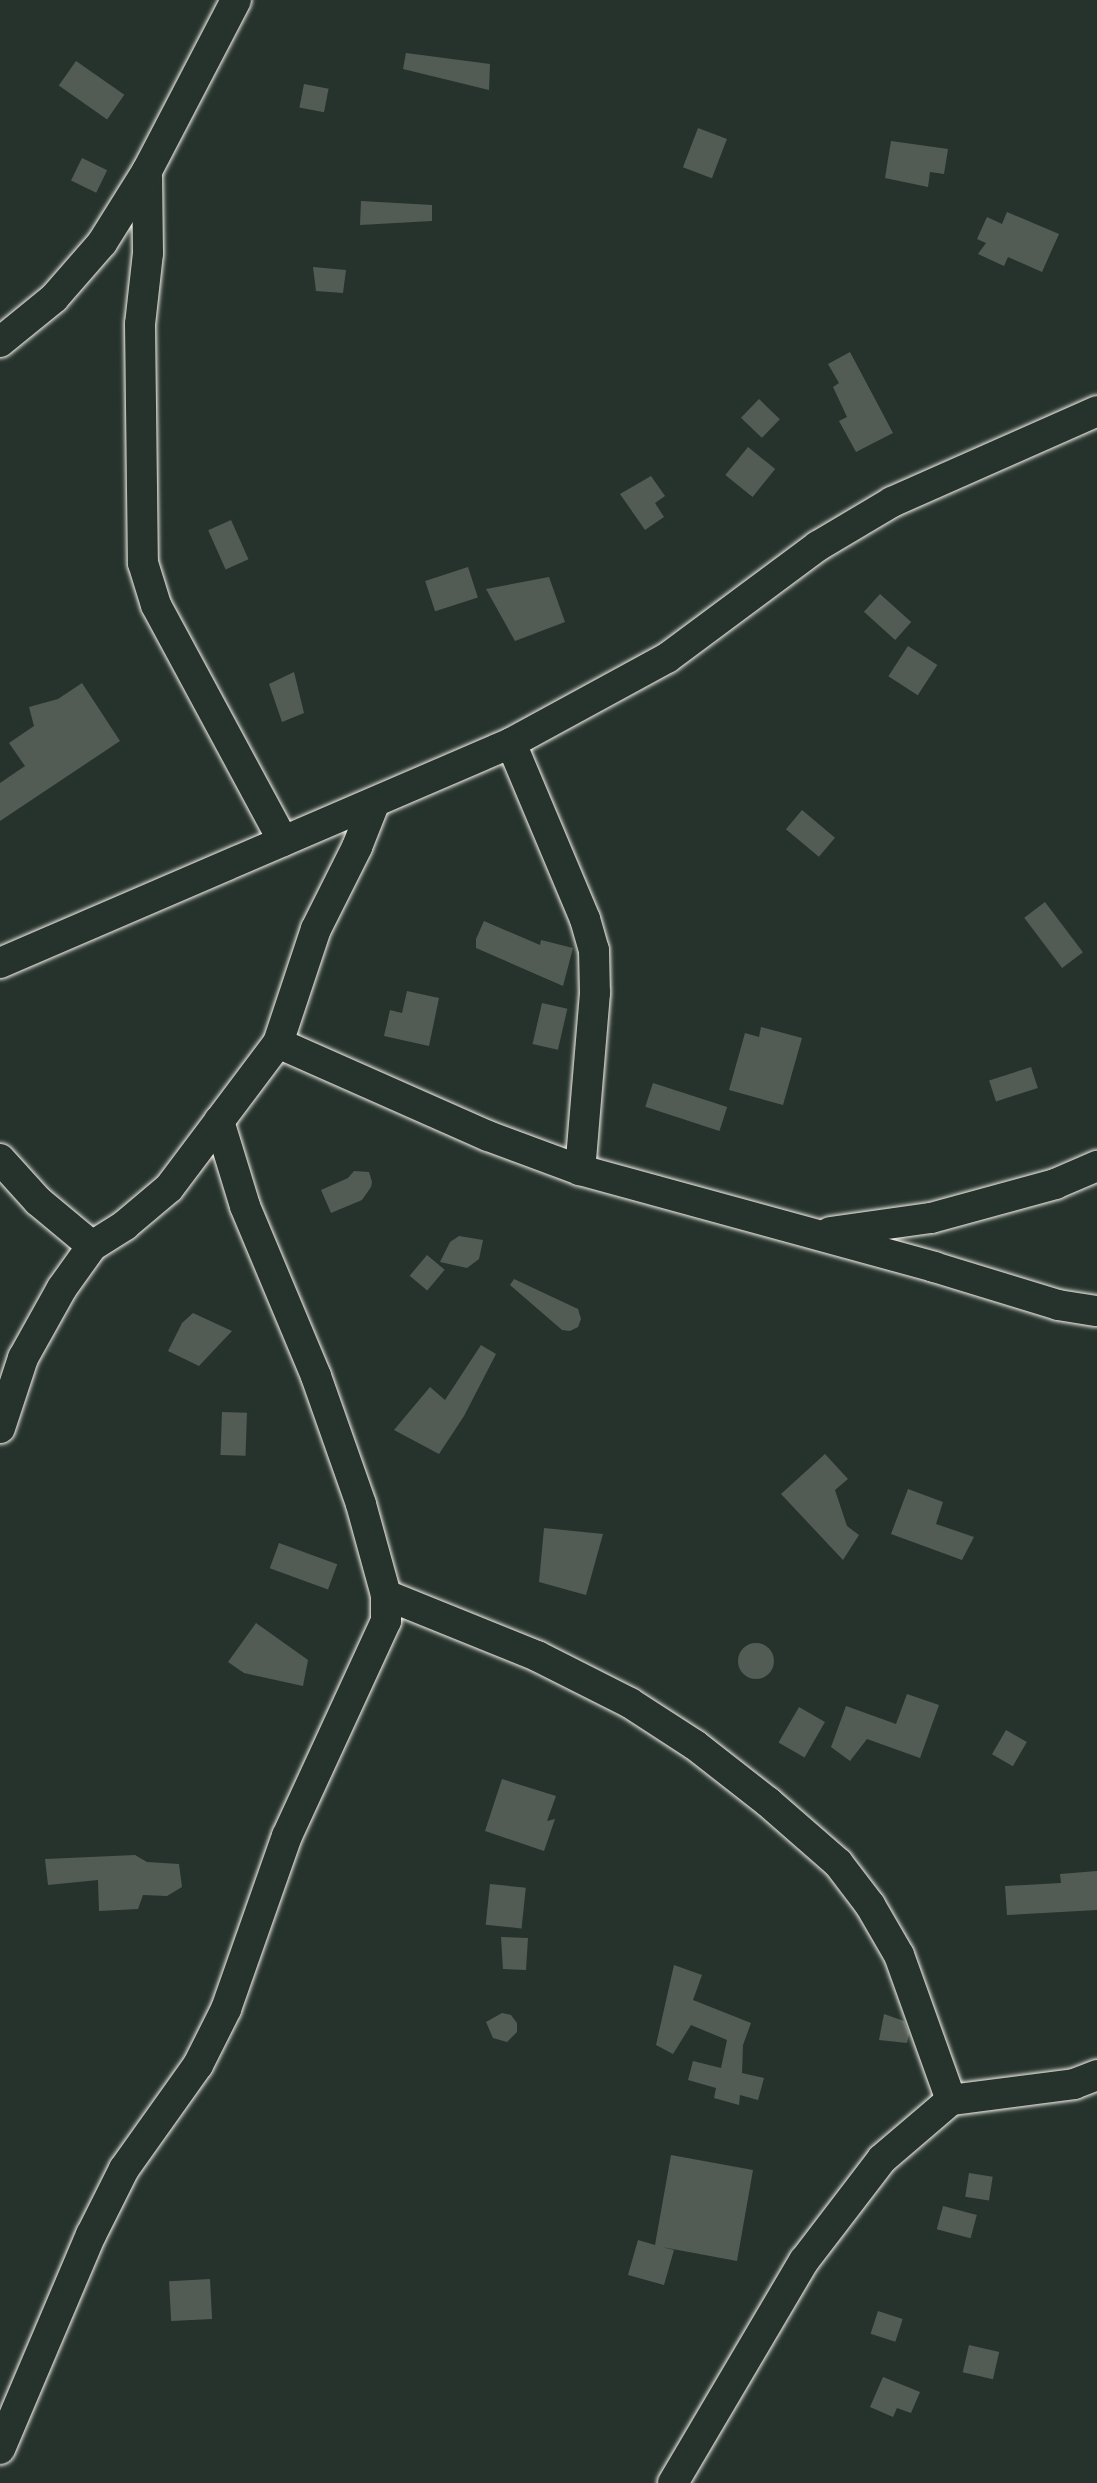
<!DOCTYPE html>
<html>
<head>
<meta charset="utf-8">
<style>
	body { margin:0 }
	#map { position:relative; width:1097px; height:2483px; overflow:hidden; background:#26332d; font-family:Mali,sans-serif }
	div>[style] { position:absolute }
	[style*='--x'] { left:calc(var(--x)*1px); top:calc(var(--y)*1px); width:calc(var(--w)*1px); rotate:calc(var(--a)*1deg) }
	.building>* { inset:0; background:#525c55; transform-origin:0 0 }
	.round { border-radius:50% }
	.roads { filter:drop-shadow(0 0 2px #f4f1e8) drop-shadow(0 0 2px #f4f1e8) }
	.street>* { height:30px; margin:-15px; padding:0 15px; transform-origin:15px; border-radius:15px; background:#26332d }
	span { translate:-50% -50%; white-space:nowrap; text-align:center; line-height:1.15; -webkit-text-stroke:5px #26332d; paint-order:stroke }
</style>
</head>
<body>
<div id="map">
	<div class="building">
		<i style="clip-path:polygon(406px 53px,490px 64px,489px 90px,403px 69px)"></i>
		<i style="left:76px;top:61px;width:59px;height:30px;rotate:35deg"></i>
		<i style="left:304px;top:84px;width:25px;height:24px;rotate:11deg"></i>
		<i style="left:698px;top:128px;width:31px;height:42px;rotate:21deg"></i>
		<i style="clip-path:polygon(891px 141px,948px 149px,944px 174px,930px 172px,928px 187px,885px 178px)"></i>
		<i style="left:82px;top:158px;width:28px;height:25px;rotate:26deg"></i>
		<i style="clip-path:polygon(361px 201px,432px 205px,432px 221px,360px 225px)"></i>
		<i style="clip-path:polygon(1007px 212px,1059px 234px,1042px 272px,1008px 257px,1004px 266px,978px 254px,986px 243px,977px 239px,987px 217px,1002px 224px)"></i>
		<i style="clip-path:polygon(313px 267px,346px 270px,343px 293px,316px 291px)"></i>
		<i style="clip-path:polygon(850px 352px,893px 433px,856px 452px,839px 421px,847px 417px,833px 387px,839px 383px,828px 364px)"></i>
		<i style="left:759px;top:399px;width:29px;height:26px;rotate:44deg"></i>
		<i style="left:748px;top:447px;width:35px;height:36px;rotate:39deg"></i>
		<i style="clip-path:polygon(651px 476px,665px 496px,655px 503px,664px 517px,645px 530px,620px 494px)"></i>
		<i style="left:231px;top:520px;width:43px;height:25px;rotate:66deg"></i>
		<i style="left:468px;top:567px;width:32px;height:45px;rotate:72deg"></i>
		<i style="clip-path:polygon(549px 577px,565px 622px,515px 641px,486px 589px)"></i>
		<i style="left:880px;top:594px;width:42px;height:24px;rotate:42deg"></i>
		<i style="left:908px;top:646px;width:35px;height:36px;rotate:33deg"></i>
		<i style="clip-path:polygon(294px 672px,304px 713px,282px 722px,269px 684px)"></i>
		<i style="clip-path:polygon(82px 683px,120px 741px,0 821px,0 783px,25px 766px,9px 743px,34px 726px,29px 707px,58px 699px)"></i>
		<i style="left:802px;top:810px;width:43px;height:25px;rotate:40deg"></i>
		<i style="left:1045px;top:902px;width:63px;height:26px;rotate:53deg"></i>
		<i style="clip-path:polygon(484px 921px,540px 945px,541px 940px,573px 948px,563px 986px,476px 948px,476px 939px)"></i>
		<i style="clip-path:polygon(407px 991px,439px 998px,429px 1046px,384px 1036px,390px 1010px,402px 1013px)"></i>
		<i style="left:542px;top:1003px;width:26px;height:42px;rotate:13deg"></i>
		<i style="clip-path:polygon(761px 1027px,802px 1038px,783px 1105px,729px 1090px,745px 1033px,759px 1037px)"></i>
		<i style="left:1031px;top:1067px;width:22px;height:44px;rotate:72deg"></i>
		<i style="left:653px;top:1083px;width:78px;height:25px;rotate:18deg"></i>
		<i style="clip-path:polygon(354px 1171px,369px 1172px,372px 1182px,371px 1187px,362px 1200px,331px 1213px,321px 1190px,348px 1178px)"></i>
		<i style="clip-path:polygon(459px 1236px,483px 1240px,479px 1259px,467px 1268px,440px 1262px,450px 1242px)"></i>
		<i style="left:427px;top:1255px;width:23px;height:27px;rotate:40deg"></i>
		<i style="clip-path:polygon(514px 1279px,578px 1309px,581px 1319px,578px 1327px,570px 1331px,562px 1330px,510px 1285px)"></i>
		<i style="clip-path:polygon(193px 1313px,232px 1331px,199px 1366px,168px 1351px,182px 1323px)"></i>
		<i style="clip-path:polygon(481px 1345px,496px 1354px,464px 1416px,439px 1454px,394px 1430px,430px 1387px,445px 1400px)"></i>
		<i style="left:222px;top:1412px;width:25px;height:43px;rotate:2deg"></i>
		<i style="clip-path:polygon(825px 1454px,848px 1479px,835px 1490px,847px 1526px,859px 1535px,843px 1560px,781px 1494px)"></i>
		<i style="clip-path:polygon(908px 1489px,943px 1502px,936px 1524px,974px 1537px,962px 1560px,891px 1534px)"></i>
		<i style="clip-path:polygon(544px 1528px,603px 1534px,586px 1595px,539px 1582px)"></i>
		<i style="left:279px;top:1543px;width:62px;height:27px;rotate:20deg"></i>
		<i style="clip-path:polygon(256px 1623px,308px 1660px,303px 1686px,244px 1673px,228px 1662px)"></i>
		<i class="round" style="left:738px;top:1643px;width:36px;height:36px"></i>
		<i style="clip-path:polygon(907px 1694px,939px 1705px,920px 1758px,867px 1739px,850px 1761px,831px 1747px,846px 1706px,896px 1724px)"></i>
		<i style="left:799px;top:1707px;width:30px;height:41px;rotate:30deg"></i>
		<i style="left:1006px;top:1730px;width:24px;height:28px;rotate:30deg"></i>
		<i style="clip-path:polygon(502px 1779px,556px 1796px,547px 1821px,555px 1819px,544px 1851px,485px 1831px)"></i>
		<i style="clip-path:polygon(135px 1855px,147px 1862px,179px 1864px,182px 1887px,167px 1896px,143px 1895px,138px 1909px,99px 1911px,98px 1880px,48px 1885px,45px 1859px)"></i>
		<i style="clip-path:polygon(1097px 1871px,1097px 1910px,1007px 1915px,1005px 1886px,1061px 1883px,1060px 1874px)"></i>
		<i style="left:490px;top:1884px;width:36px;height:41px;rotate:6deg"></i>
		<i style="clip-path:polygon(501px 1937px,528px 1938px,526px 1970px,503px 1969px)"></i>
		<i style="clip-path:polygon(674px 1965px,702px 1975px,693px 2000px,751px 2023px,743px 2045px,742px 2073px,764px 2078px,758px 2100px,740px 2095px,739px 2105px,714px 2098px,716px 2088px,688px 2080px,693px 2061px,721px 2068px,727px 2040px,691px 2025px,673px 2054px,656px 2045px)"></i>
		<i style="clip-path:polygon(502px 2013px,511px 2015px,517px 2023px,517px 2032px,507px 2042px,493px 2038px,486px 2022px)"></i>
		<i style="clip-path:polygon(884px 2014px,904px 2021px,909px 2034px,907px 2043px,879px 2040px)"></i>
		<i style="clip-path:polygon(671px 2155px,753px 2170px,737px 2261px,662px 2247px,674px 2250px,664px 2285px,628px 2275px,638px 2240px,655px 2245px)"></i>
		<i style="left:969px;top:2173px;width:24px;height:24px;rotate:9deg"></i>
		<i style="left:943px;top:2206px;width:35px;height:24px;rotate:15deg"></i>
		<i style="left:210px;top:2279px;width:40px;height:41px;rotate:87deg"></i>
		<i style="left:878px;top:2311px;width:26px;height:24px;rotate:18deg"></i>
		<i style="left:969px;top:2345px;width:31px;height:28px;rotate:13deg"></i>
		<i style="clip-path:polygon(883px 2377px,920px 2392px,911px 2413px,897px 2408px,893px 2417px,870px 2407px)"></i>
	</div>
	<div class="roads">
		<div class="street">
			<i style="--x:147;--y:171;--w:82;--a:89.3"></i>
			<i style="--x:148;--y:253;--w:71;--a:96.4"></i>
			<i style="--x:140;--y:324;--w:239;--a:89.3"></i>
			<i style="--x:143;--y:563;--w:44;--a:72.8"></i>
			<i style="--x:156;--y:605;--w:268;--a:61.7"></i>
			<i style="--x:0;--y:342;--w:70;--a:-39.2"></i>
			<i style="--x:54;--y:298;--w:73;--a:-48.9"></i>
			<i style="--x:102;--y:243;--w:85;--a:-58"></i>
			<i style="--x:147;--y:171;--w:193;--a:-62.5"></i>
			<i style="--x:511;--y:743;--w:191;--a:67.2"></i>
			<i style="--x:585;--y:919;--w:32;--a:74"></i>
			<i style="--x:594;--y:950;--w:43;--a:88.7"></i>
			<i style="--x:595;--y:993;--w:178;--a:94.8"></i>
			<i style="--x:0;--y:963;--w:556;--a:-23.29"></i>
			<i style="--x:511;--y:743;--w:178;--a:-28.6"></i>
			<i style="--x:667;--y:658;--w:188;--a:-36.6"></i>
			<i style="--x:818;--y:546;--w:86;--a:-30.7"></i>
			<i style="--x:892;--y:502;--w:224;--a:-23.9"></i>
			<i style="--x:278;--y:1043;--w:230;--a:23.9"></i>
			<i style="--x:488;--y:1136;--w:98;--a:20.3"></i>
			<i style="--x:580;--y:1170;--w:367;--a:15.3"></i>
			<i style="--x:934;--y:1267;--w:130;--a:17"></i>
			<i style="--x:1058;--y:1305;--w:39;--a:9"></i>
			<i style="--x:0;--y:1159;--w:57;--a:47.9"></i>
			<i style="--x:38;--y:1201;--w:70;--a:39.8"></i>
			<i style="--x:830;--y:1232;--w:102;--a:-7.9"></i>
			<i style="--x:931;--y:1218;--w:129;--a:-15.3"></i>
			<i style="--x:1055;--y:1184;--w:46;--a:-23.2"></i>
			<i style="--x:0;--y:1428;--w:74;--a:-71.8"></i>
			<i style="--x:23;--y:1358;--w:80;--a:-60.9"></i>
			<i style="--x:62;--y:1288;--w:52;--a:-54.5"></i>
			<i style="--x:92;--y:1246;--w:39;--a:-32"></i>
			<i style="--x:125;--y:1225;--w:57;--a:-40.1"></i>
			<i style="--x:169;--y:1188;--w:181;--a:-53.1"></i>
			<i style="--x:278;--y:1043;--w:120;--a:-71.6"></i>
			<i style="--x:316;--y:929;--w:92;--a:-63.4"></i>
			<i style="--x:357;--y:847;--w:46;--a:-68.4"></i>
			<i style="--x:386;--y:1595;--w:163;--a:22"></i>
			<i style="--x:537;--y:1656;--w:104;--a:26.8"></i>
			<i style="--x:630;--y:1703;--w:77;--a:32.9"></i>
			<i style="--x:695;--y:1745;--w:93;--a:38"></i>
			<i style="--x:768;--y:1802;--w:93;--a:41.1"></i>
			<i style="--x:838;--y:1863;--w:53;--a:52.7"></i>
			<i style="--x:870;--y:1905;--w:58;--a:59.9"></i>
			<i style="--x:899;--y:1955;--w:154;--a:70.3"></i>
			<i style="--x:0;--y:2449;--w:233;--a:-67"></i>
			<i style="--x:91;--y:2235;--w:74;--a:-63.4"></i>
			<i style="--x:124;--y:2169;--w:128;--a:-54.6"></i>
			<i style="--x:198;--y:2065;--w:63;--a:-63.4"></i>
			<i style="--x:226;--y:2009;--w:183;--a:-70.6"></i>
			<i style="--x:287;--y:1836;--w:237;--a:-65.3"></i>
			<i style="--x:386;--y:1621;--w:26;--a:-90"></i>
			<i style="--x:386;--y:1595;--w:94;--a:-105.4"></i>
			<i style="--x:361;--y:1504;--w:136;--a:-109.4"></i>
			<i style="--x:316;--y:1376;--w:184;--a:-112.7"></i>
			<i style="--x:245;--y:1206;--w:89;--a:-107"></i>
			<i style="--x:673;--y:2483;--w:258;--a:-59.5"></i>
			<i style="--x:804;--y:2261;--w:128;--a:-52.6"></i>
			<i style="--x:882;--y:2159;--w:91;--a:-40.5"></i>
			<i style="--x:951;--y:2100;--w:124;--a:-7.4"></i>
			<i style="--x:1074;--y:2084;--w:25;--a:-21"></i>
		</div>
	</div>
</div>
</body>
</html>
